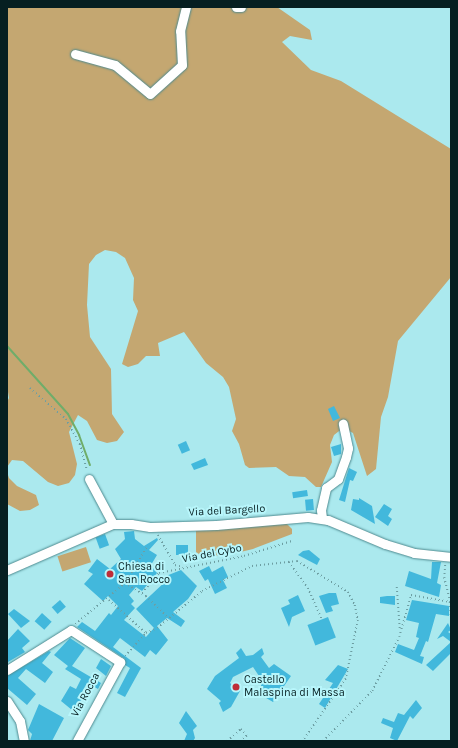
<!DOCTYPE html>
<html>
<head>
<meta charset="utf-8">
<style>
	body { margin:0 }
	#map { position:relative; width:458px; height:748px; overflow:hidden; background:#abe9ee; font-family:Karla,sans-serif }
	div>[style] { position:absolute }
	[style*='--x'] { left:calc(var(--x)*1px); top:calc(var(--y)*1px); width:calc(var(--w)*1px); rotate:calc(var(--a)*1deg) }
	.green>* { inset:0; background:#c4a771; transform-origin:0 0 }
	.stream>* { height:2px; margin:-1px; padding:0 1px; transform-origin:1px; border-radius:1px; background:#6fad6a }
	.building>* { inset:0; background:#42b8dc; transform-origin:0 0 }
	.path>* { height:1.5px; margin-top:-0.75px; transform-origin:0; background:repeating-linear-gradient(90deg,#6d9ea2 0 1px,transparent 0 4px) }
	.roads { filter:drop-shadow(0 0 1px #4e8a8f) drop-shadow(0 0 1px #4e8a8f) }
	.minor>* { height:9px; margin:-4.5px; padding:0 4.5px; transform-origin:4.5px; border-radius:4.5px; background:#fff }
	.dots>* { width:11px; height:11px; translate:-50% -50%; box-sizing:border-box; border:2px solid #b8f6fb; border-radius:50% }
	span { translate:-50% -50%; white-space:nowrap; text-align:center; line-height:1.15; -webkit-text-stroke:4px #b8f6fb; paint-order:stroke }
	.street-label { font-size:11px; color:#061f21 }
	.poi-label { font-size:11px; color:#061f21 }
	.left { translate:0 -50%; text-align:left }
	.frame { position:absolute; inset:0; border:8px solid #061f21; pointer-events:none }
</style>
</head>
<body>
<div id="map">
	<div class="green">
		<i style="clip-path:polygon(7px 7px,277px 7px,310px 30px,312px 40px,290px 36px,282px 42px,311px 70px,341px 81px,451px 149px,451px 277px,398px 341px,388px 397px,381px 417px,376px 469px,367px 476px,353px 433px,343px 428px,334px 435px,330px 445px,332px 462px,321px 487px,316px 487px,305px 477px,289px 476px,276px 467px,249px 468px,245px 465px,239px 444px,232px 431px,236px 419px,229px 387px,223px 377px,206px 363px,184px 332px,158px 343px,160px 356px,146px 356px,138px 364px,128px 367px,122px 364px,138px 311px,133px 300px,134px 278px,125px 258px,116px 252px,105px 250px,96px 255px,89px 264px,87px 305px,90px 337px,111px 369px,112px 414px,124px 432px,117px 441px,107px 443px,97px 440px,87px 421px,78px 415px,69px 432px,77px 464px,75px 475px,69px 483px,58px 486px,48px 482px,23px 461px,12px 460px,7px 467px,7px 402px,9px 398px,7px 386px)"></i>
		<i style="clip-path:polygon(7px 472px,9px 478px,17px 486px,36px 495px,39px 505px,30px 510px,20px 511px,7px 504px)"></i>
		<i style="clip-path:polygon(287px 524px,292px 529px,292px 534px,253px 549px,224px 556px,199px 554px,196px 552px,196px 529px)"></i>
		<i style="left:86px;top:547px;width:16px;height:30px;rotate:72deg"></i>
	</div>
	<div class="stream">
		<i style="--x:7;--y:346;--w:91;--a:48.1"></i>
		<i style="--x:68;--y:414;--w:24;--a:62"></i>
		<i style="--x:79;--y:435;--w:32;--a:70"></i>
	</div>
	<div class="building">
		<i style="clip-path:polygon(334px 406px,340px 418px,333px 421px,328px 409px)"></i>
		<i style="left:186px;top:441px;width:10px;height:9px;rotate:66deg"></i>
		<i style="clip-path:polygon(341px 444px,341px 454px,334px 456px,331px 447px)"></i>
		<i style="clip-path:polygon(205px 458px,208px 465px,194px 470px,191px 464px)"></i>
		<i style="clip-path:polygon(349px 468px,357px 472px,353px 481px,350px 480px,345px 502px,339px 500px)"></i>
		<i style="left:307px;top:490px;width:6px;height:15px;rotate:81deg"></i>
		<i style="clip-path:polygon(359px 498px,372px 506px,375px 524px,351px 510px,353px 499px,359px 500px)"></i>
		<i style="left:313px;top:499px;width:11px;height:8px;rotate:85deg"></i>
		<i style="clip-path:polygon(384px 504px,392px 509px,388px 516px,392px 519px,388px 526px,375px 517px)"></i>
		<i style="clip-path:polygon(134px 531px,135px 539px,144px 546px,157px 538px,158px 540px,149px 550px,157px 555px,151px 565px,157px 573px,142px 591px,136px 587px,129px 595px,134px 601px,131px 604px,135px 608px,124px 620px,146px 637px,154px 628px,136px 609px,167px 580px,166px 576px,181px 570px,197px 586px,188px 599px,173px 612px,185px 621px,181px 627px,167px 618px,157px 626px,168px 640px,156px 655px,150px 650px,145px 657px,120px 638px,113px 647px,141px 668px,125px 697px,117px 693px,130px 668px,125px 665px,125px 659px,77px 627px,82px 622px,95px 631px,109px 613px,111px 615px,118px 606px,108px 596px,103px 601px,84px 584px,93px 574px,88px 571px,97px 559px,110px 569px,121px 559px,115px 549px,125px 539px,124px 532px)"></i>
		<i style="left:105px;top:534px;width:12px;height:10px;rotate:70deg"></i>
		<i style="left:176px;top:545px;width:12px;height:10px"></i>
		<i style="clip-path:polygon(309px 550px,320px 559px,317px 565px,298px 555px,303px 551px)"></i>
		<i style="clip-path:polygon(432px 562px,441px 562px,437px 583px,441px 585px,439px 597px,405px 586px,409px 571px,431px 579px)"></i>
		<i style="clip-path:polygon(209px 566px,212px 572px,223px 566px,228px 577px,223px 580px,227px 588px,215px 594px,208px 579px,205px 581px,199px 571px)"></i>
		<i style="clip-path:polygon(329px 593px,336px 593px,339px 604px,331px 606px,333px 611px,326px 613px,319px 596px)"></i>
		<i style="clip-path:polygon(298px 595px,305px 611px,292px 617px,289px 627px,281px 608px,290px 604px,288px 600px)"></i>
		<i style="clip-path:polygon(387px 596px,395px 596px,395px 605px,380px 603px,380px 597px)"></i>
		<i style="left:60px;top:600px;width:9px;height:11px;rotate:49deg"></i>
		<i style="clip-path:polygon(412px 600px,449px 606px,449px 616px,436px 614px,428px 642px,426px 641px,420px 656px,424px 657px,422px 664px,395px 652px,398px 644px,414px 650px,419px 638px,416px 637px,419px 623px,406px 620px)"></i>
		<i style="clip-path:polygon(14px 609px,30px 621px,21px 628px,8px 614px)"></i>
		<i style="left:42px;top:613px;width:13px;height:11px;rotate:42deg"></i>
		<i style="left:328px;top:617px;width:22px;height:22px;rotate:69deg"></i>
		<i style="clip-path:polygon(448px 623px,451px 630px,448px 632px,451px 634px,451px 653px,433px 671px,426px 665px,451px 642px,443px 636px,437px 639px)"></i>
		<i style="clip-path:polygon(18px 629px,30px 641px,22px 648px,25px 652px,8px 662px,7px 641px)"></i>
		<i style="clip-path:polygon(70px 638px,85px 648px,72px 666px,101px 683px,98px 689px,87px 683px,79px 697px,82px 699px,72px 710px,61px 701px,70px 686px,76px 689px,81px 679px,65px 669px,68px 666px,54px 655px)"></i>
		<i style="clip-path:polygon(241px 648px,246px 656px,253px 655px,262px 648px,264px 654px,261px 657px,269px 668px,274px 664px,291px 676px,273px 702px,261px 695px,261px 679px,253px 667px,233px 677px,230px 683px,240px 691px,231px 707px,223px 712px,219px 703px,221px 701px,207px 689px,215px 676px,239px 658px,236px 653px)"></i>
		<i style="clip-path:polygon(49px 651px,51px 652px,42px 663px,53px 672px,45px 683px,26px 669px,18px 678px,36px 694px,27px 705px,7px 688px,7px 676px)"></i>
		<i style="clip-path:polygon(101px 659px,111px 666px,106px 676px,96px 668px)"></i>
		<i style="clip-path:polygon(338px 665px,348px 669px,325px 708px,319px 704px,333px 683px,325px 680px)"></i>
		<i style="clip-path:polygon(416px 700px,422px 708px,413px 719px,410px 716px,397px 741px,390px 738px,393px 728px,381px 723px,383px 718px,394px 722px,398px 713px,404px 715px)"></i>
		<i style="clip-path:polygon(39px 704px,64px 718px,52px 741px,30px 741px,32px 734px,28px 730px)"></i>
		<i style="clip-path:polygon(186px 711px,197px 726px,193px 730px,195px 738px,193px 741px,184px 741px,187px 734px,179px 723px)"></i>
	</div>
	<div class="path">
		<i style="--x:30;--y:388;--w:48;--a:40.7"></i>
		<i style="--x:66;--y:419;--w:29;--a:61"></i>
		<i style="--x:80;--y:444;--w:28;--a:75"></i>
		<i style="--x:158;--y:535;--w:34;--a:60"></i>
		<i style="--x:175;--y:565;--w:8;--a:14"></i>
		<i style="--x:289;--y:562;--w:32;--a:54"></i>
		<i style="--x:308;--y:588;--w:34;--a:66"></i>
		<i style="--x:125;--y:583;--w:25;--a:32"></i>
		<i style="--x:146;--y:596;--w:32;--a:44"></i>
		<i style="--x:397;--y:587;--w:42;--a:85.9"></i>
		<i style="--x:142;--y:593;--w:26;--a:-50"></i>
		<i style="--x:159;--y:573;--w:87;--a:-11.3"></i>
		<i style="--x:244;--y:556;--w:50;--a:-17.4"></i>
		<i style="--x:109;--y:600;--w:50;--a:41.7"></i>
		<i style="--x:450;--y:602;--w:15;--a:86"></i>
		<i style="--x:75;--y:624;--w:65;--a:-39.4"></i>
		<i style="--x:125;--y:583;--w:41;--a:-59"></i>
		<i style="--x:125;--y:656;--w:31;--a:-48"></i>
		<i style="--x:146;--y:633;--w:12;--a:-24"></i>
		<i style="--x:157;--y:628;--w:58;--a:-39.4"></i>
		<i style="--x:202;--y:591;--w:56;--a:-26.6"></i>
		<i style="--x:252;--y:566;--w:45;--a:-6.3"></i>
		<i style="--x:297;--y:561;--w:60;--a:31.3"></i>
		<i style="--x:348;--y:592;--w:15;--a:62"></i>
		<i style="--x:355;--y:605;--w:15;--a:79"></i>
		<i style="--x:358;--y:620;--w:60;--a:101.5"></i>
		<i style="--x:346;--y:679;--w:75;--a:124.7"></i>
		<i style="--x:227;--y:741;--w:18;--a:-41"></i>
		<i style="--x:241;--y:729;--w:9;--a:49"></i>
		<i style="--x:247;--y:736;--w:8;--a:140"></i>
		<i style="--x:323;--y:741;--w:70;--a:-45.6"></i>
		<i style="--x:372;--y:691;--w:60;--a:-63.4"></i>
		<i style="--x:399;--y:637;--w:44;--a:-74.1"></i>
		<i style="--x:411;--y:595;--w:40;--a:10"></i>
		<i style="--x:450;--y:602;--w:25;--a:-104"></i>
		<i style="--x:444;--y:578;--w:13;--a:-86"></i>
	</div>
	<div class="roads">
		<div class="minor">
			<i style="--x:236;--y:7;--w:5;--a:0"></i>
			<i style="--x:75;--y:54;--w:41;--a:15.4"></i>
			<i style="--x:115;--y:65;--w:45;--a:39.6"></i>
			<i style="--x:150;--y:94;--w:43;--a:-42.2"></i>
			<i style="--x:182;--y:65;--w:34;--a:-93"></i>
			<i style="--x:180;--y:31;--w:25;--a:-76"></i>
			<i style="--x:89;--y:479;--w:51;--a:61.9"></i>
			<i style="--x:322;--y:518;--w:8;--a:-97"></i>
			<i style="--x:321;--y:510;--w:23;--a:-77"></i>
			<i style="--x:326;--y:488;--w:15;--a:-37"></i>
			<i style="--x:338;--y:479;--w:23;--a:-70"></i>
			<i style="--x:346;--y:457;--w:9;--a:-77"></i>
			<i style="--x:348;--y:448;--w:25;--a:-102"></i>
			<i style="--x:7;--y:570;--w:116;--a:-23.5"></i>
			<i style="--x:113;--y:524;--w:18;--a:0"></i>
			<i style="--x:131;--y:524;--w:19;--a:9"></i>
			<i style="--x:150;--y:527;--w:66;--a:-1.7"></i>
			<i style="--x:216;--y:525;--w:92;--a:-5"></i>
			<i style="--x:308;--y:517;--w:20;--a:9"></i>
			<i style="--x:328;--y:520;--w:62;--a:22.8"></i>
			<i style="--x:385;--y:544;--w:30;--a:17"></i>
			<i style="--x:414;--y:553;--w:37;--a:6"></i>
			<i style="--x:7;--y:670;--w:75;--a:-32"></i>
			<i style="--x:71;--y:630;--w:59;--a:33.1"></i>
			<i style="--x:120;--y:662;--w:90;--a:118.6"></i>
			<i style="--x:7;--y:701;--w:24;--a:57"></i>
			<i style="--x:20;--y:721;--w:20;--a:79"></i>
		</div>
	</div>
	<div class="dots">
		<i style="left:110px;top:574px;background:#be2e38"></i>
		<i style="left:236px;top:687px;background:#be2e38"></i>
	</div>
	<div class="street-label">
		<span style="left:227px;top:511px;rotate:-3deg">Via del Bargello</span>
		<span style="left:212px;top:554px;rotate:-11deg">Via del Cybo</span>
		<span style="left:86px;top:695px;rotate:-62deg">Via Rocca</span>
	</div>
	<div class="poi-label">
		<span class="left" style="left:118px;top:574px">Chiesa di<br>San Rocco</span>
		<span class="left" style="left:244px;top:687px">Castello<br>Malaspina di Massa</span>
	</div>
	<div class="frame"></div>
</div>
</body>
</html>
